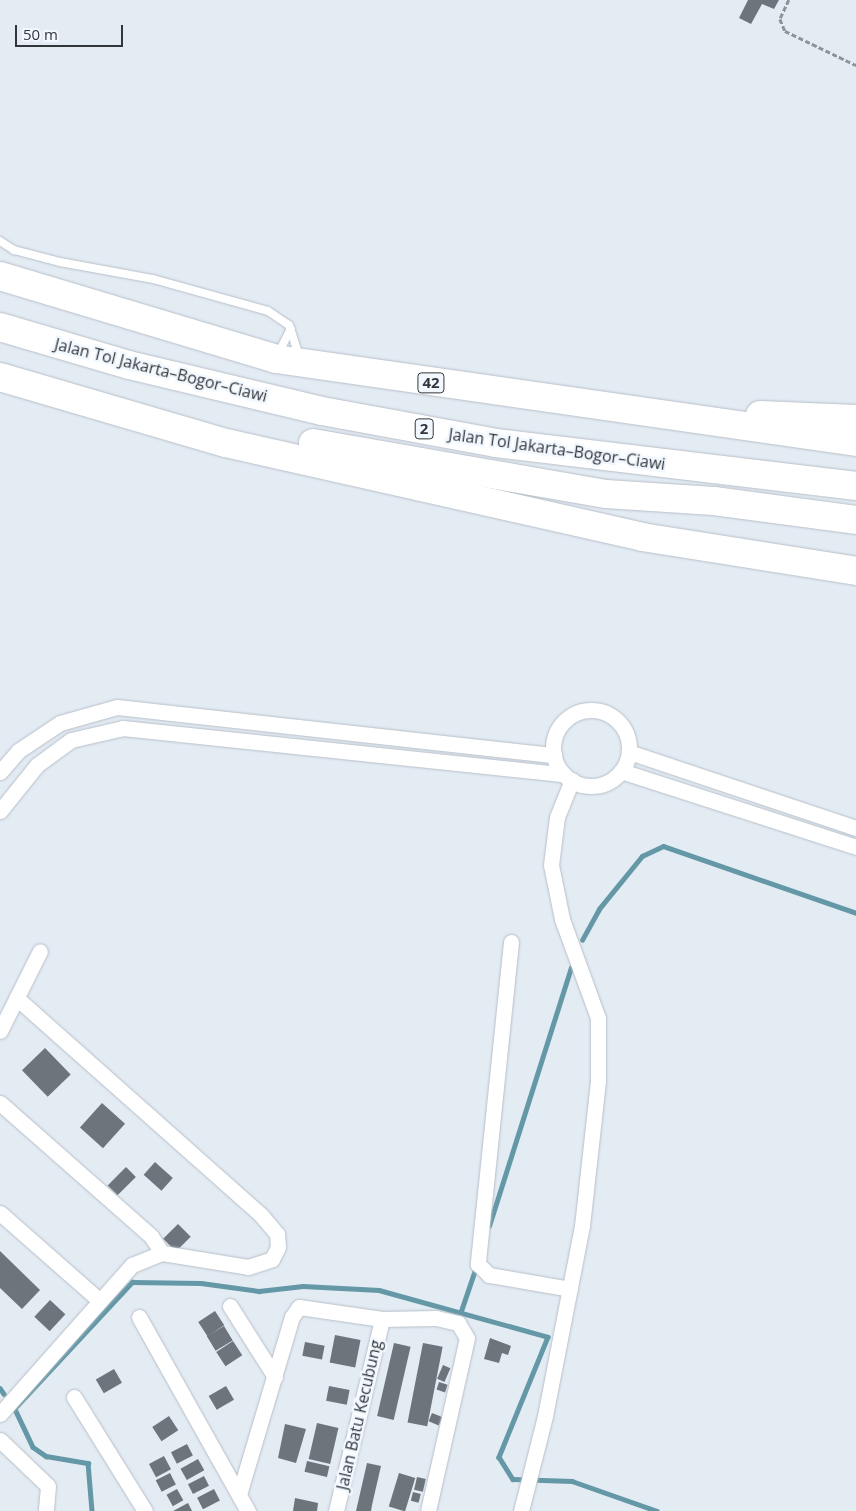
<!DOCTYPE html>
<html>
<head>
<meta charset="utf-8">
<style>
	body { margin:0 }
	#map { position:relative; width:856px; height:1511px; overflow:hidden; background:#e3ebf3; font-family:"Open Sans",sans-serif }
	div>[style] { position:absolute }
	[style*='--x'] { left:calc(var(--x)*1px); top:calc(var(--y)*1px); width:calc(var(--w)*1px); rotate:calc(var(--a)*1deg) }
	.stream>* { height:4.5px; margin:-2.25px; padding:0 2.25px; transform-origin:2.25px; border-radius:2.25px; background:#6498a7 }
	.building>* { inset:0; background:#6d747c; transform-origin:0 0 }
	.path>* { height:2.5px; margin-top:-1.25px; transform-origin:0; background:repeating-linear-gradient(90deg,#8e9399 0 5px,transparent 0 7.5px) }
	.roads { filter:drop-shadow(0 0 1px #b7bfc8) drop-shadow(0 0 1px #b7bfc8) }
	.lane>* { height:8px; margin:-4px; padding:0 4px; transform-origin:4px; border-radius:4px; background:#fff }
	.street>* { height:15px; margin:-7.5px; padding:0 7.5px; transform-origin:7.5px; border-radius:7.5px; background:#fff }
	.street>.ring { margin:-7.5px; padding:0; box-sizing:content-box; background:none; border:15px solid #fff; border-radius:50% }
	.highway>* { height:28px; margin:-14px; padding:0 14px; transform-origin:14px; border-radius:14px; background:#fff }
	span { translate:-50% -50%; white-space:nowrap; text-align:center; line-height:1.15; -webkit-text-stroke:5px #f1f8ff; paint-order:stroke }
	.shield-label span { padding:1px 4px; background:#f1f8ff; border:1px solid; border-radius:4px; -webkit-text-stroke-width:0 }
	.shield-label { font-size:15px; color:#333639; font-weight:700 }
	.street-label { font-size:16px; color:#333639 }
	.scale { position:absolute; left:15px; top:25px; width:108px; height:22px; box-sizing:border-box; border:2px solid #333639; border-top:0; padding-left:6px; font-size:15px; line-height:18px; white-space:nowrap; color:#333639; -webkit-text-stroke:4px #f1f8ff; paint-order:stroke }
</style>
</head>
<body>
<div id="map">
	<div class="stream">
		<i style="--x:582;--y:940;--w:35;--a:-61"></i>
		<i style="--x:599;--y:909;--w:68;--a:-50.9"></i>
		<i style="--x:642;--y:856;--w:23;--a:-25"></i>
		<i style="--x:663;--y:846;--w:204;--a:19.1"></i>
		<i style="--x:489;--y:1226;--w:271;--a:-72.4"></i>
		<i style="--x:461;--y:1311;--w:46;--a:-71.2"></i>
		<i style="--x:0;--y:1388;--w:7;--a:56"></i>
		<i style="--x:14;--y:1407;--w:44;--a:64.6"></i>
		<i style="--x:33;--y:1447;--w:16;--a:35"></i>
		<i style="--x:46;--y:1456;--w:43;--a:9.5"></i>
		<i style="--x:88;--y:1463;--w:48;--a:85.2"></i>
		<i style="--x:15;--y:1408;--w:172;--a:-47.1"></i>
		<i style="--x:132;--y:1282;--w:69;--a:0.8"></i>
		<i style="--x:201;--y:1283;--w:59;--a:7.9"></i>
		<i style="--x:259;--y:1291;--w:44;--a:-6.5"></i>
		<i style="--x:303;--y:1286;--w:76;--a:3"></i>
		<i style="--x:379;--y:1290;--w:175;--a:15.5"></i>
		<i style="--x:548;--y:1337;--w:130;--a:112.2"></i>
		<i style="--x:499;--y:1457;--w:26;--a:58"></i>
		<i style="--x:513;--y:1479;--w:59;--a:1.9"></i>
		<i style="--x:572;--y:1481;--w:90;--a:19.4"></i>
	</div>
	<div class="building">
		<i style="clip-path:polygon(748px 0,779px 0,774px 9px,762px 4px,751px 24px,739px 18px)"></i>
		<i style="left:45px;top:1048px;width:37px;height:32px;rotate:46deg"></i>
		<i style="left:102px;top:1103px;width:31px;height:33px;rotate:42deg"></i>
		<i style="left:155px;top:1162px;width:24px;height:17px;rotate:42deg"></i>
		<i style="left:126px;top:1167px;width:14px;height:26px;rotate:45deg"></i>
		<i style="left:178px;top:1224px;width:18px;height:21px;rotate:45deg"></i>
		<i style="clip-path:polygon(0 1251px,40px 1290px,22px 1309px,0 1288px)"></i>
		<i style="left:50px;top:1300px;width:21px;height:23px;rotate:43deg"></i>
		<i style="left:215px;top:1311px;width:17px;height:20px;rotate:57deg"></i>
		<i style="left:224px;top:1326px;width:17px;height:20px;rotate:59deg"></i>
		<i style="left:335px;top:1335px;width:26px;height:28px;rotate:11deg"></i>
		<i style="clip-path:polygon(490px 1338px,511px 1346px,508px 1355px,502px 1353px,499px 1363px,484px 1359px)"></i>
		<i style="left:233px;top:1341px;width:17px;height:20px;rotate:57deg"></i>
		<i style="left:305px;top:1342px;width:20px;height:14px;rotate:11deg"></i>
		<i style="left:394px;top:1343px;width:17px;height:75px;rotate:13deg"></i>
		<i style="left:423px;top:1343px;width:20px;height:81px;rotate:11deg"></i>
		<i style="left:443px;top:1365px;width:8px;height:15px;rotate:23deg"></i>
		<i style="left:114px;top:1369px;width:16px;height:21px;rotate:60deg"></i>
		<i style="left:439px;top:1382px;width:9px;height:8px;rotate:18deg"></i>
		<i style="left:226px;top:1386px;width:16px;height:20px;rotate:60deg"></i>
		<i style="left:329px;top:1386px;width:21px;height:15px;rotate:11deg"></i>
		<i style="left:432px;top:1413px;width:11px;height:9px;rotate:22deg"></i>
		<i style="left:169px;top:1416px;width:17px;height:20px;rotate:57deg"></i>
		<i style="left:317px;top:1423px;width:22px;height:37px;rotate:13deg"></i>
		<i style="clip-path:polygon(285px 1424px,306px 1429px,296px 1463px,278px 1458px)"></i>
		<i style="left:187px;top:1444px;width:13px;height:18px;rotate:63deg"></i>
		<i style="left:164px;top:1456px;width:15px;height:17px;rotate:62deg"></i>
		<i style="left:198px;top:1459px;width:13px;height:20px;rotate:61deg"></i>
		<i style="left:307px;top:1461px;width:23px;height:11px;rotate:13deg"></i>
		<i style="clip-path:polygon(367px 1463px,381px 1466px,372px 1505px,371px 1511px,356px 1511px)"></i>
		<i style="left:170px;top:1473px;width:13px;height:16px;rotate:63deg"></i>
		<i style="left:399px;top:1473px;width:17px;height:35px;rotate:17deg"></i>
		<i style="left:204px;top:1476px;width:11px;height:18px;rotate:63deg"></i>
		<i style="left:417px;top:1477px;width:9px;height:13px;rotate:13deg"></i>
		<i style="left:177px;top:1489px;width:13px;height:12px;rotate:61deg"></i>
		<i style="left:214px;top:1489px;width:13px;height:19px;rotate:63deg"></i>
		<i style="left:413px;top:1492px;width:8px;height:9px;rotate:14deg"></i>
		<i style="clip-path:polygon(295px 1498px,318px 1503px,317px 1511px,293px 1511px)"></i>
		<i style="clip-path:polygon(188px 1503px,192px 1511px,173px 1511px)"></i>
	</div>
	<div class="path">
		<i style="--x:789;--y:0;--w:21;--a:115"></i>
		<i style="--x:780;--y:19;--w:13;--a:67"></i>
		<i style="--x:785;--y:31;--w:79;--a:25.6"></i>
	</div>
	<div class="roads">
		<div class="lane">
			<i style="--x:0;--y:241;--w:17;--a:33"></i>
			<i style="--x:14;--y:250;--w:48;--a:14.6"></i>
			<i style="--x:60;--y:262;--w:95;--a:10.4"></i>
			<i style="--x:153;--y:279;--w:119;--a:15.5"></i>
			<i style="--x:268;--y:311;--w:25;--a:34"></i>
			<i style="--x:289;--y:325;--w:33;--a:72"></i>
			<i style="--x:278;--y:354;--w:28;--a:-63"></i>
		</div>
		<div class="street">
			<i class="ring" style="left:553px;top:710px;width:61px;height:61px"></i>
			<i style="--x:629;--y:752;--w:239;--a:18.5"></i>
			<i style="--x:621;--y:771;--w:247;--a:17.9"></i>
			<i style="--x:0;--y:772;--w:28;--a:-49"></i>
			<i style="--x:18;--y:751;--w:50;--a:-33.7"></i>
			<i style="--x:60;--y:723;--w:59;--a:-15.7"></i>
			<i style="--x:117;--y:707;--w:440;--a:6.3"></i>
			<i style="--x:0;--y:811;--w:59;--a:-51.2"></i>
			<i style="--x:37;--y:765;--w:42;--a:-36.3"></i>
			<i style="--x:71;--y:740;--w:53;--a:-13"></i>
			<i style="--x:123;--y:728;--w:443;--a:6"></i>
			<i style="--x:511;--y:942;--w:324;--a:95.9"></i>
			<i style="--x:478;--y:1264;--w:16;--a:45"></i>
			<i style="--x:489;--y:1275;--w:82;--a:9.8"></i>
			<i style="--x:0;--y:1031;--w:89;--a:-63.4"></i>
			<i style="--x:0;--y:1103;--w:201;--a:41.4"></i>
			<i style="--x:151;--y:1236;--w:20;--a:57"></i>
			<i style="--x:162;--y:1253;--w:87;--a:9.2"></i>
			<i style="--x:248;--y:1267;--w:25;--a:-18"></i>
			<i style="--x:272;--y:1259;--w:13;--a:-63"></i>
			<i style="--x:278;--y:1247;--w:13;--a:-94"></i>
			<i style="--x:277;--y:1234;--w:25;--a:-130"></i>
			<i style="--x:261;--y:1215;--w:327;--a:-138.4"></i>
			<i style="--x:0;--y:1213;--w:133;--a:41.3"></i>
			<i style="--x:230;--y:1306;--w:84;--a:57.6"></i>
			<i style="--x:139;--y:1317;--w:223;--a:60.7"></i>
			<i style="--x:74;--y:1397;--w:134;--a:58.1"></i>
			<i style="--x:0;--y:1414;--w:199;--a:-48.5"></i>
			<i style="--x:132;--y:1265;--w:32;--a:-22"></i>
			<i style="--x:0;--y:1440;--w:66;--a:43.8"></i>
			<i style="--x:48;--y:1486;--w:25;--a:95"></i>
			<i style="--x:240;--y:1491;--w:182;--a:-73.4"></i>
			<i style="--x:292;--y:1317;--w:12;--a:-55"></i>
			<i style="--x:299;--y:1307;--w:84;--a:8.2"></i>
			<i style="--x:382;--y:1319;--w:54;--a:-1.1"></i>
			<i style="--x:436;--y:1318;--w:23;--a:13"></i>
			<i style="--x:458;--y:1323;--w:17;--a:59"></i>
			<i style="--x:467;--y:1338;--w:177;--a:102.7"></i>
			<i style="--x:336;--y:1511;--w:197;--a:-76.5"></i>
			<i style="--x:521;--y:1511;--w:98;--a:-75.8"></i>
			<i style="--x:545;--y:1416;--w:194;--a:-79"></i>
			<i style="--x:582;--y:1226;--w:147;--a:-83.7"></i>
			<i style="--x:598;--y:1080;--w:62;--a:-90"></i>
			<i style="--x:598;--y:1018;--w:105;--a:-110"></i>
			<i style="--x:562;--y:919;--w:55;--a:-101.5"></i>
			<i style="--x:551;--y:865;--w:48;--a:-82.9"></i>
			<i style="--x:557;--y:817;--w:40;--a:-68"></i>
		</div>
		<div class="highway">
			<i style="--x:0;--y:276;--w:288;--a:16.7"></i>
			<i style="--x:276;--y:359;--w:586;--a:8.14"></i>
			<i style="--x:0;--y:327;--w:134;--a:16.4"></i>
			<i style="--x:129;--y:365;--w:198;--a:13.4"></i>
			<i style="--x:322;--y:411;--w:177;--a:10.4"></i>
			<i style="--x:496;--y:443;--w:363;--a:6.8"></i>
			<i style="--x:0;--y:377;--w:235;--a:16.3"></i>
			<i style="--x:226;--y:443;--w:426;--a:12.7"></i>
			<i style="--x:642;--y:537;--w:217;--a:9"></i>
			<i style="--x:760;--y:415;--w:96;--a:2.4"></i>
			<i style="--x:313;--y:443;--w:297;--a:9.9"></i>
			<i style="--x:606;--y:494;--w:108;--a:3.7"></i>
			<i style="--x:714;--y:501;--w:143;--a:7.6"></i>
		</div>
	</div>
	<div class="shield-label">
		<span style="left:431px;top:383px">42</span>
		<span style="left:424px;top:429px">2</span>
	</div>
	<div class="street-label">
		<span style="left:161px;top:370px;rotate:14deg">Jalan Tol Jakarta–Bogor–Ciawi</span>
		<span style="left:557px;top:449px;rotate:8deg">Jalan Tol Jakarta–Bogor–Ciawi</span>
		<span style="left:359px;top:1415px;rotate:-77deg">Jalan Batu Kecubung</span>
	</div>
	<div class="scale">50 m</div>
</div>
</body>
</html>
